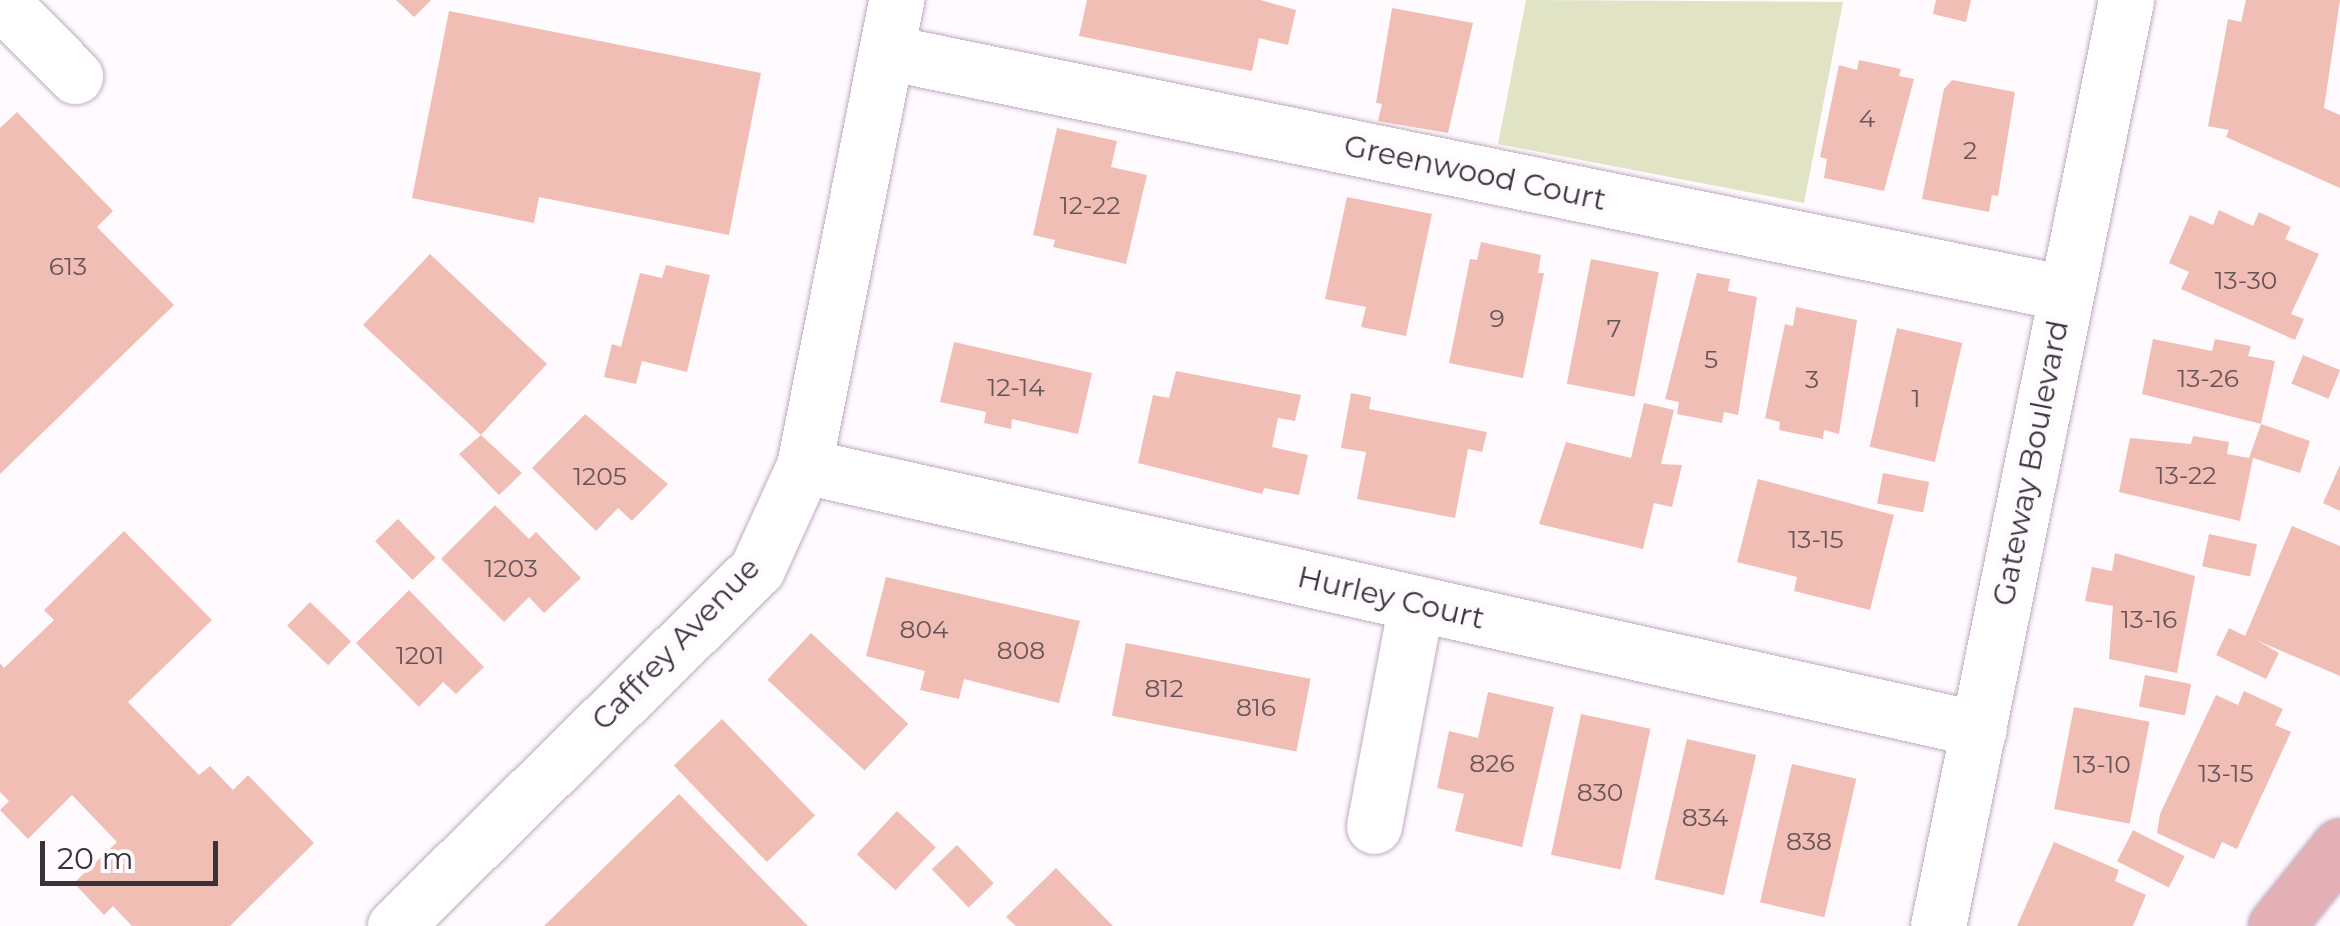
<!DOCTYPE html>
<html>
<head>
<meta charset="utf-8">
<style>
	body { margin:0 }
	#map { position:relative; width:2340px; height:926px; overflow:hidden; background:#fefafe; font-family:Montserrat,sans-serif }
	div>[style] { position:absolute }
	[style*='--x'] { left:calc(var(--x)*1px); top:calc(var(--y)*1px); width:calc(var(--w)*1px); rotate:calc(var(--a)*1deg) }
	.green>* { inset:0; background:#e0e4c5 }
	.building>* { inset:0; background:#f1beb5; transform-origin:0 0 }
	.roads { filter:drop-shadow(0 0 2px #c0aabf) drop-shadow(0 0 2px #c0aabf) }
	.minor>* { height:55px; margin:-27.5px; padding:0 27.5px; transform-origin:27.5px; border-radius:27.5px; background:#fff }
	.major>* { height:55px; margin:-27.5px; padding:0 27.5px; transform-origin:27.5px; border-radius:27.5px; background:#e3b0b6 }
	span { translate:-50% -50%; white-space:nowrap; text-align:center; line-height:1.15; -webkit-text-stroke:9px #fefafe; paint-order:stroke }
	.number-label { font-size:25px; color:#685559 }
	.number-label span { -webkit-text-stroke-width:0 }
	.street-label { font-size:30px; color:#3a323a }
	.scale { position:absolute; left:40px; top:841px; width:178px; height:45px; box-sizing:border-box; border:5px solid #3a323a; border-top:0; padding-left:12px; font-size:30px; line-height:35px; white-space:nowrap; color:#3a323a; -webkit-text-stroke:8px #fefafe; paint-order:stroke }
</style>
</head>
<body>
<div id="map">
	<div class="green">
		<i style="clip-path:polygon(1526px 0,1843px 2px,1804px 203px,1498px 144px)"></i>
	</div>
	<div class="building">
		<i style="clip-path:polygon(396px 0,431px 0,414px 17px)"></i>
		<i style="clip-path:polygon(1087px 0,1260px 0,1296px 10px,1288px 45px,1259px 38px,1252px 71px,1079px 36px)"></i>
		<i style="clip-path:polygon(1936px 0,1971px 0,1966px 22px,1933px 14px)"></i>
		<i style="clip-path:polygon(2246px 0,2340px 0,2324px 108px,2340px 115px,2340px 188px,2226px 137px,2229px 130px,2208px 126px,2228px 19px,2241px 22px)"></i>
		<i style="clip-path:polygon(1392px 8px,1473px 23px,1448px 133px,1378px 121px,1382px 104px,1376px 103px)"></i>
		<i style="clip-path:polygon(449px 11px,761px 73px,729px 235px,539px 197px,534px 223px,412px 198px)"></i>
		<i style="clip-path:polygon(1859px 60px,1901px 69px,1899px 76px,1914px 79px,1884px 191px,1824px 178px,1827px 159px,1820px 157px,1839px 65px,1857px 70px)"></i>
		<i style="clip-path:polygon(1952px 80px,2015px 92px,1998px 196px,1992px 195px,1989px 212px,1922px 199px,1944px 89px)"></i>
		<i style="clip-path:polygon(17px 112px,113px 211px,97px 227px,174px 305px,0 474px,0 128px)"></i>
		<i style="clip-path:polygon(1057px 128px,1117px 141px,1111px 167px,1147px 175px,1126px 264px,1053px 247px,1055px 240px,1033px 235px)"></i>
		<i style="clip-path:polygon(1347px 197px,1432px 214px,1406px 336px,1361px 327px,1366px 307px,1325px 299px)"></i>
		<i style="clip-path:polygon(2219px 210px,2253px 226px,2259px 212px,2291px 227px,2285px 239px,2319px 254px,2291px 314px,2304px 319px,2295px 340px,2181px 289px,2189px 272px,2169px 263px,2190px 215px,2213px 225px)"></i>
		<i style="clip-path:polygon(1481px 242px,1541px 255px,1538px 273px,1544px 273px,1523px 378px,1449px 363px,1470px 259px,1477px 260px)"></i>
		<i style="clip-path:polygon(430px 254px,547px 364px,481px 435px,522px 473px,499px 495px,459px 454px,481px 435px,363px 325px)"></i>
		<i style="left:1591px;top:259px;width:69px;height:127px;rotate:11deg"></i>
		<i style="clip-path:polygon(666px 265px,710px 275px,687px 372px,642px 361px,636px 384px,604px 377px,612px 344px,621px 347px,640px 273px,662px 278px)"></i>
		<i style="clip-path:polygon(1697px 273px,1730px 279px,1728px 291px,1757px 297px,1738px 415px,1724px 412px,1722px 423px,1677px 414px,1679px 402px,1665px 399px)"></i>
		<i style="clip-path:polygon(1796px 307px,1857px 320px,1839px 434px,1824px 430px,1823px 439px,1779px 430px,1780px 422px,1765px 418px,1785px 324px,1793px 326px)"></i>
		<i style="left:1897px;top:328px;width:67px;height:122px;rotate:13deg"></i>
		<i style="clip-path:polygon(2153px 339px,2212px 351px,2215px 339px,2251px 346px,2248px 356px,2275px 361px,2261px 424px,2310px 441px,2300px 473px,2253px 458px,2240px 521px,2119px 492px,2130px 438px,2191px 444px,2193px 436px,2229px 442px,2227px 454px,2249px 458px,2261px 424px,2142px 394px)"></i>
		<i style="clip-path:polygon(954px 342px,1092px 373px,1078px 434px,1012px 419px,1011px 429px,984px 423px,986px 412px,940px 402px)"></i>
		<i style="left:2303px;top:355px;width:40px;height:31px;rotate:22deg"></i>
		<i style="clip-path:polygon(1176px 371px,1301px 395px,1295px 421px,1278px 418px,1272px 447px,1308px 455px,1299px 495px,1264px 488px,1262px 494px,1138px 463px,1153px 395px,1169px 398px)"></i>
		<i style="clip-path:polygon(1351px 393px,1371px 397px,1369px 409px,1487px 432px,1482px 452px,1468px 449px,1455px 518px,1357px 499px,1366px 452px,1341px 448px)"></i>
		<i style="clip-path:polygon(1644px 403px,1674px 410px,1661px 464px,1682px 465px,1672px 507px,1654px 503px,1643px 549px,1539px 524px,1566px 442px,1631px 458px)"></i>
		<i style="clip-path:polygon(585px 414px,668px 484px,632px 521px,618px 508px,596px 531px,532px 468px)"></i>
		<i style="clip-path:polygon(2340px 465px,2340px 511px,2323px 503px)"></i>
		<i style="left:1883px;top:473px;width:47px;height:31px;rotate:11deg"></i>
		<i style="clip-path:polygon(1758px 479px,1894px 515px,1870px 610px,1794px 591px,1797px 577px,1737px 562px)"></i>
		<i style="clip-path:polygon(495px 505px,529px 539px,536px 532px,581px 578px,544px 613px,529px 597px,504px 622px,441px 559px)"></i>
		<i style="left:398px;top:519px;width:54px;height:32px;rotate:46deg"></i>
		<i style="clip-path:polygon(2292px 526px,2340px 546px,2340px 676px,2256px 640px,2279px 653px,2266px 679px,2216px 655px,2229px 628px,2245px 636px)"></i>
		<i style="clip-path:polygon(124px 531px,212px 620px,128px 702px,199px 775px,210px 766px,233px 790px,248px 775px,314px 843px,230px 926px,132px 926px,113px 906px,104px 915px,74px 883px,117px 842px,72px 795px,28px 839px,0 810px,9px 801px,0 792px,0 663px,4px 668px,54px 620px,44px 610px)"></i>
		<i style="left:2209px;top:534px;width:49px;height:33px;rotate:12deg"></i>
		<i style="clip-path:polygon(2115px 553px,2195px 576px,2177px 673px,2109px 659px,2113px 606px,2085px 601px,2092px 567px,2112px 571px)"></i>
		<i style="clip-path:polygon(886px 577px,1080px 621px,1059px 703px,964px 679px,959px 699px,920px 690px,925px 671px,866px 656px)"></i>
		<i style="clip-path:polygon(409px 590px,484px 667px,456px 694px,443px 682px,419px 707px,356px 643px)"></i>
		<i style="left:310px;top:602px;width:57px;height:33px;rotate:44deg"></i>
		<i style="left:811px;top:633px;width:133px;height:64px;rotate:43deg"></i>
		<i style="left:1126px;top:643px;width:188px;height:74px;rotate:11deg"></i>
		<i style="left:2145px;top:675px;width:47px;height:32px;rotate:11deg"></i>
		<i style="clip-path:polygon(2244px 691px,2283px 709px,2275px 725px,2291px 732px,2237px 849px,2222px 842px,2214px 859px,2157px 833px,2160px 814px,2216px 695px,2238px 705px)"></i>
		<i style="clip-path:polygon(1488px 692px,1554px 707px,1522px 847px,1455px 831px,1464px 794px,1437px 788px,1449px 731px,1478px 738px)"></i>
		<i style="left:2074px;top:707px;width:77px;height:104px;rotate:11deg"></i>
		<i style="left:1581px;top:714px;width:71px;height:144px;rotate:12deg"></i>
		<i style="left:722px;top:719px;width:134px;height:67px;rotate:46deg"></i>
		<i style="left:1687px;top:739px;width:71px;height:144px;rotate:13deg"></i>
		<i style="left:1792px;top:764px;width:66px;height:142px;rotate:13deg"></i>
		<i style="clip-path:polygon(679px 794px,808px 926px,544px 926px)"></i>
		<i style="left:897px;top:811px;width:53px;height:59px;rotate:43deg"></i>
		<i style="left:2133px;top:830px;width:58px;height:35px;rotate:27deg"></i>
		<i style="clip-path:polygon(2054px 842px,2119px 870px,2115px 881px,2146px 895px,2133px 926px,2017px 926px)"></i>
		<i style="left:957px;top:845px;width:53px;height:35px;rotate:46deg"></i>
		<i style="clip-path:polygon(1056px 868px,1113px 926px,1016px 926px,1006px 917px)"></i>
	</div>
	<div class="roads">
		<div class="minor">
			<i style="--x:0;--y:0;--w:107;--a:45.4"></i>
			<i style="--x:886;--y:52;--w:1203;--a:11.55"></i>
			<i style="--x:804;--y:466;--w:1204;--a:12.62"></i>
			<i style="--x:1374;--y:826;--w:226;--a:-79.3"></i>
			<i style="--x:395;--y:926;--w:508;--a:-44.6"></i>
			<i style="--x:757;--y:569;--w:113;--a:-65.5"></i>
			<i style="--x:804;--y:466;--w:475;--a:-78.8"></i>
			<i style="--x:1938;--y:926;--w:945;--a:-78.52"></i>
		</div>
		<div class="major">
			<i style="--x:2276;--y:926;--w:102;--a:-51.3"></i>
		</div>
	</div>
	<div class="number-label">
		<span style="left:1867px;top:118px">4</span>
		<span style="left:1970px;top:150px">2</span>
		<span style="left:1090px;top:205px">12-22</span>
		<span style="left:68px;top:266px">613</span>
		<span style="left:2246px;top:280px">13-30</span>
		<span style="left:1497px;top:318px">9</span>
		<span style="left:1614px;top:328px">7</span>
		<span style="left:1711px;top:359px">5</span>
		<span style="left:2208px;top:378px">13-26</span>
		<span style="left:1812px;top:379px">3</span>
		<span style="left:1016px;top:387px">12-14</span>
		<span style="left:1916px;top:398px">1</span>
		<span style="left:2186px;top:475px">13-22</span>
		<span style="left:600px;top:476px">1205</span>
		<span style="left:1816px;top:539px">13-15</span>
		<span style="left:511px;top:568px">1203</span>
		<span style="left:2149px;top:619px">13-16</span>
		<span style="left:924px;top:629px">804</span>
		<span style="left:1021px;top:650px">808</span>
		<span style="left:420px;top:655px">1201</span>
		<span style="left:1164px;top:688px">812</span>
		<span style="left:1256px;top:707px">816</span>
		<span style="left:1492px;top:763px">826</span>
		<span style="left:2102px;top:764px">13-10</span>
		<span style="left:2226px;top:773px">13-15</span>
		<span style="left:1600px;top:792px">830</span>
		<span style="left:1705px;top:817px">834</span>
		<span style="left:1809px;top:841px">838</span>
	</div>
	<div class="street-label">
		<span style="left:1475px;top:173px;rotate:12deg">Greenwood Court</span>
		<span style="left:2031px;top:463px;rotate:-79deg">Gateway Boulevard</span>
		<span style="left:1391px;top:598px;rotate:13deg">Hurley Court</span>
		<span style="left:676px;top:644px;rotate:-46deg">Caffrey Avenue</span>
	</div>
	<div class="scale">20 m</div>
</div>
</body>
</html>
